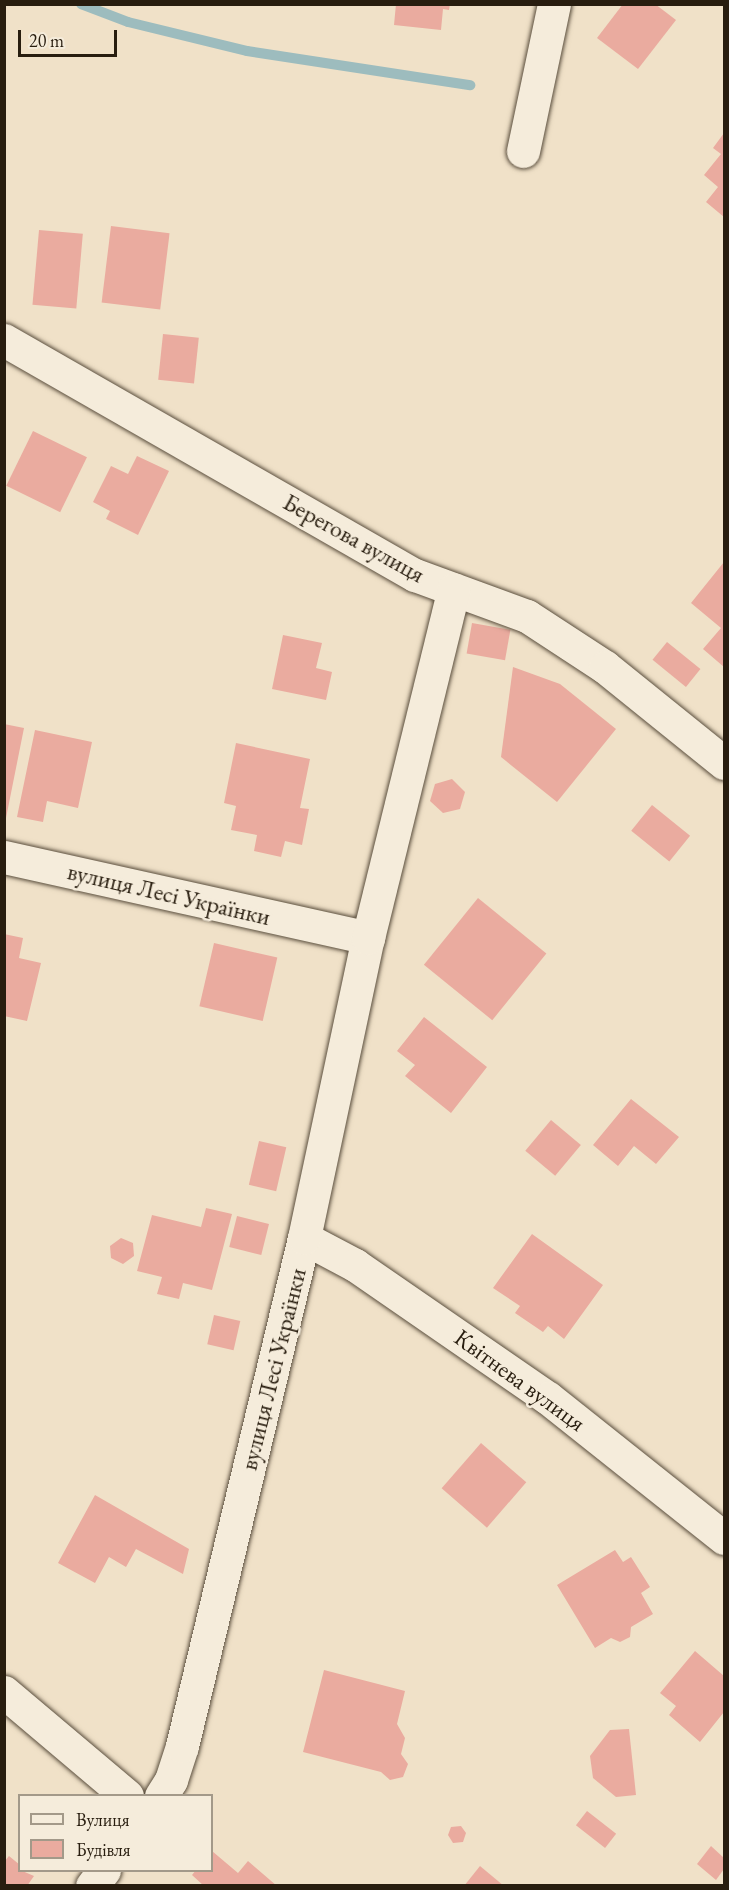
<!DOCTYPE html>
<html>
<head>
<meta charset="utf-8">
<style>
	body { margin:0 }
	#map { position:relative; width:729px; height:1890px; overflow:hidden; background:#f0e1c8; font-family:"EB Garamond",serif }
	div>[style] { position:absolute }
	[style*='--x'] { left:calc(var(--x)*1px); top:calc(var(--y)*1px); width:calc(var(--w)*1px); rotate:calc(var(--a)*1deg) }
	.stream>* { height:10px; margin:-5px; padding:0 5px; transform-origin:5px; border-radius:5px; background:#9dbcbe }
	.building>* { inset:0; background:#eaab9f; transform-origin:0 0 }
	.roads { filter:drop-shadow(0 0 2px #5a4e3d) drop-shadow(0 0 2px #5a4e3d) }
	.minor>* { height:33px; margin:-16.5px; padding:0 16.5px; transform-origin:16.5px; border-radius:16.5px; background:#f5ecdb }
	span { translate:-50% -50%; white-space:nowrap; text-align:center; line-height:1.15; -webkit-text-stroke:5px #f5ecdb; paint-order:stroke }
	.street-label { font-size:24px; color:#281d0f }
	.frame { position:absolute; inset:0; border:6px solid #281d0f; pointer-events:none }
	.legend { position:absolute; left:18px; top:1794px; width:195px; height:78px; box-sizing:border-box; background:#f5ecdb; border:2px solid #a39989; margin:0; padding:8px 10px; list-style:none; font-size:18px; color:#281d0f }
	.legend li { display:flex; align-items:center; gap:12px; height:30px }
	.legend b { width:30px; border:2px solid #a39989 }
	.scale { position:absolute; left:18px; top:30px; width:99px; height:27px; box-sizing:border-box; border:3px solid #281d0f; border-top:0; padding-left:8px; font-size:18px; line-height:21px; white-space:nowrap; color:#281d0f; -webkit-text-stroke:4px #f5ecdb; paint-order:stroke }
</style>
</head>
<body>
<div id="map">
	<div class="stream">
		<i style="--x:81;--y:4;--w:50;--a:21"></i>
		<i style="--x:128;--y:22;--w:122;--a:13.7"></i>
		<i style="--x:247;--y:51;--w:226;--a:8.7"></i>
	</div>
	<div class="building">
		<i style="clip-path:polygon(396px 4px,450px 4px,449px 10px,443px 9px,441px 30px,394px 25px)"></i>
		<i style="clip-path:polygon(623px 4px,655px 4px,676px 20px,638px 69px,597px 38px)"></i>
		<i style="clip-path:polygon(724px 133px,724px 217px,706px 202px,718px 187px,704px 175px,721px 154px,713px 148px)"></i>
		<i style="left:111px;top:226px;width:59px;height:77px;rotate:7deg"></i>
		<i style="left:39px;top:230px;width:44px;height:75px;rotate:5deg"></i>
		<i style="left:163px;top:334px;width:36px;height:46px;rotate:6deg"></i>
		<i style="left:33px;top:431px;width:60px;height:61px;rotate:26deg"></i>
		<i style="clip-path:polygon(137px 456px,169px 471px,138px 535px,106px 519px,110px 511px,93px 502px,111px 466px,128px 474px)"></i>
		<i style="clip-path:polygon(724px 562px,724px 667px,703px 649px,721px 628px,691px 603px)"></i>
		<i style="left:472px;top:623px;width:39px;height:31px;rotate:10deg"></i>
		<i style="clip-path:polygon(283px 635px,322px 643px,316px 668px,332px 672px,326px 700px,272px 689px)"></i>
		<i style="left:667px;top:642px;width:43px;height:23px;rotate:39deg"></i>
		<i style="clip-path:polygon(513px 667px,560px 684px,616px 729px,557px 802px,501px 757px)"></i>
		<i style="clip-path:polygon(4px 724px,24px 728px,6px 818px,4px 818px)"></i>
		<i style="clip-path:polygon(35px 730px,92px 742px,78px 808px,47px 801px,43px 822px,17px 817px)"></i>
		<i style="clip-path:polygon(236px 743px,310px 759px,300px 808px,309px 809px,302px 845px,285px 841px,281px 857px,254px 851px,257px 835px,231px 830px,236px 806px,224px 803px)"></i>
		<i style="clip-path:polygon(452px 779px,465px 792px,460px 809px,443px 813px,430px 801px,435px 784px)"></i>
		<i style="left:652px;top:805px;width:49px;height:33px;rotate:39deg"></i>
		<i style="left:478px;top:898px;width:88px;height:86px;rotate:39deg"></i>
		<i style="clip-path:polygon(4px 934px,23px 938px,19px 958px,41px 963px,27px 1021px,4px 1016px)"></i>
		<i style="left:214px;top:943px;width:65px;height:65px;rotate:13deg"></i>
		<i style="clip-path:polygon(424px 1017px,487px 1067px,451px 1113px,405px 1076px,415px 1065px,397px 1051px)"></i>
		<i style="clip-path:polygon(631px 1099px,679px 1137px,656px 1164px,634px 1146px,618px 1166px,593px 1145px)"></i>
		<i style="left:551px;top:1120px;width:39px;height:40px;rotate:40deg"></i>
		<i style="left:259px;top:1141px;width:28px;height:45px;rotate:13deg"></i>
		<i style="clip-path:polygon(206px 1208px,232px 1214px,212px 1290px,183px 1283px,179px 1299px,157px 1294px,162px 1277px,137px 1271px,152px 1215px,201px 1227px)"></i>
		<i style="left:237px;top:1216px;width:33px;height:32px;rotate:14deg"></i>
		<i style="clip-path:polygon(532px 1234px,603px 1285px,564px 1339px,548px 1326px,543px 1332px,515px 1313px,520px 1306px,493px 1288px)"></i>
		<i style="clip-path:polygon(121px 1238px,133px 1243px,134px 1256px,123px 1264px,111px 1258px,110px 1246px)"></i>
		<i style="left:214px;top:1315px;width:27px;height:30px;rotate:13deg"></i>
		<i style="left:481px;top:1443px;width:60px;height:60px;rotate:41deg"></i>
		<i style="clip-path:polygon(95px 1495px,189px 1549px,183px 1574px,136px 1549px,126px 1567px,109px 1557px,95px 1583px,58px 1563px)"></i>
		<i style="clip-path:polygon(615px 1550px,623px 1562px,631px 1557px,650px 1587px,641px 1593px,653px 1614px,631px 1627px,630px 1637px,620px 1642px,611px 1638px,595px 1648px,557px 1585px)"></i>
		<i style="clip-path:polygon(695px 1651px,724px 1676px,724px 1712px,700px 1742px,669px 1715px,676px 1706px,660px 1693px)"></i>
		<i style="clip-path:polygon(324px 1670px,405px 1691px,397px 1724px,405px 1738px,401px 1754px,408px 1764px,403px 1777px,390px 1780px,381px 1772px,303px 1752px)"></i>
		<i style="clip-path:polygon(629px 1729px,636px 1795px,616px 1797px,593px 1778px,590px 1756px,610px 1730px)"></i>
		<i style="left:587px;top:1811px;width:37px;height:18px;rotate:38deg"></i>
		<i style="clip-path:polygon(461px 1826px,466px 1833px,463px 1842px,453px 1843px,448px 1835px,451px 1827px)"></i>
		<i style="clip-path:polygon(711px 1846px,724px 1858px,724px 1869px,716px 1880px,697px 1864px)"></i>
		<i style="clip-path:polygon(212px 1851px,238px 1873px,248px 1861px,277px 1886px,204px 1886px,192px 1875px,196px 1870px,212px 1870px)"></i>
		<i style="clip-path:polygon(9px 1856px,20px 1865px,20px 1870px,34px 1876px,27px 1886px,4px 1886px,4px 1862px)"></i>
		<i style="clip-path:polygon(480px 1866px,504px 1886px,464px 1886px)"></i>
	</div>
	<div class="roads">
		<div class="minor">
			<i style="--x:523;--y:151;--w:150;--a:-78.1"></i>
			<i style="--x:4;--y:340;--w:473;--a:29.8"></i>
			<i style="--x:415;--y:575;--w:119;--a:20.1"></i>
			<i style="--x:527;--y:616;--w:93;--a:33.2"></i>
			<i style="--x:605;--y:667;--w:153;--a:38.9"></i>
			<i style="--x:4;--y:857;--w:373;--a:12.5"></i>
			<i style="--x:304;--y:1238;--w:58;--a:27.9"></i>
			<i style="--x:355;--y:1265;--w:234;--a:34.6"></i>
			<i style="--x:548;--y:1398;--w:225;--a:38.5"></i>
			<i style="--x:4;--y:1692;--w:161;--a:40.2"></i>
			<i style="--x:161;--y:1796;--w:19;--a:-58"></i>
			<i style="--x:171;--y:1780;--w:36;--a:-72"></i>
			<i style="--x:182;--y:1746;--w:522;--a:-76.5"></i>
			<i style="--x:304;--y:1238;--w:307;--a:-78"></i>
			<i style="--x:368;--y:938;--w:359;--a:-76.2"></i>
			<i style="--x:92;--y:1886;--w:20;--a:-53"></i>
		</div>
	</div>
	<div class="street-label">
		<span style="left:354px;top:538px;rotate:29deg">Берегова вулиця</span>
		<span style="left:169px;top:894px;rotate:13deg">вулиця Лесі Українки</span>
		<span style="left:273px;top:1369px;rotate:-76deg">вулиця Лесі Українки</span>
		<span style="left:520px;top:1380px;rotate:36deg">Квітнева вулиця</span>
	</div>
	<div class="frame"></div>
	<ul class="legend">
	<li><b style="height:8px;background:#f5ecdb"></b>Вулиця</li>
	<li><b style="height:16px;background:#eaab9f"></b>Будівля</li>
	</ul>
	<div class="scale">20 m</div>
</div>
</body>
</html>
